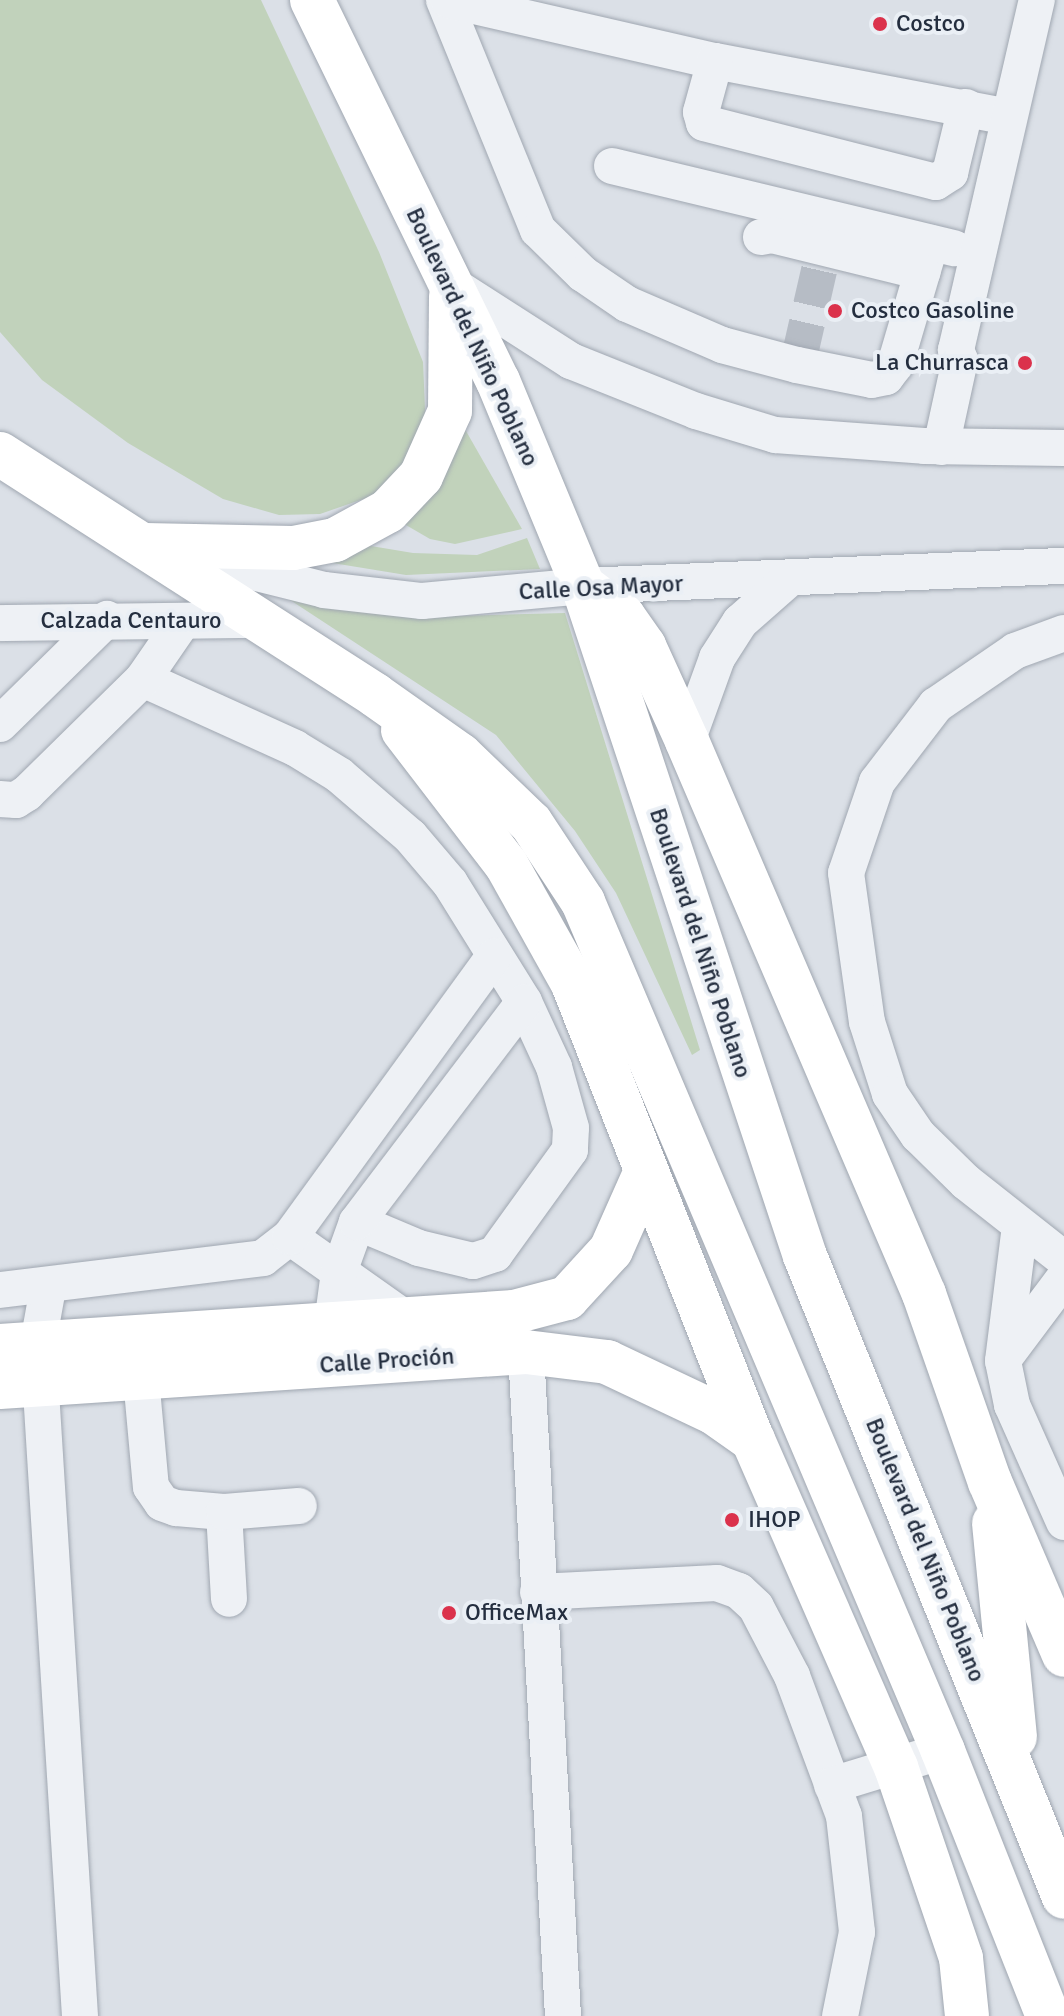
<!DOCTYPE html>
<html>
<head>
<meta charset="utf-8">
<style>
	body { margin:0 }
	#map { position:relative; width:1064px; height:2016px; overflow:hidden; background:#dbe0e7; font-family:Signika,sans-serif }
	div>[style] { position:absolute }
	[style*='--x'] { left:calc(var(--x)*1px); top:calc(var(--y)*1px); width:calc(var(--w)*1px); rotate:calc(var(--a)*1deg) }
	.green>* { inset:0; background:#c1d2bb }
	.minor-tunnel>* { height:36px; margin-top:-18px; transform-origin:0; background:repeating-linear-gradient(90deg,#b6bcc5 0 36px,transparent 0 54px) }
	.roads { filter:drop-shadow(0 0 2px #a0a7b1) drop-shadow(0 0 2px #a0a7b1) }
	.minor>* { height:36px; margin:-18px; padding:0 18px; transform-origin:18px; border-radius:18px; background:#eef1f5 }
	.major>* { height:44px; margin:-22px; padding:0 22px; transform-origin:22px; border-radius:22px; background:#fff }
	.dots>* { width:22px; height:22px; translate:-50% -50%; box-sizing:border-box; border:4px solid #eaeff5; border-radius:50% }
	span { translate:-50% -50%; white-space:nowrap; text-align:center; line-height:1.15; -webkit-text-stroke:8px #eaeff5; paint-order:stroke }
	.poi-label { font-size:24px; color:#242e3f }
	.left { translate:0 -50%; text-align:left }
	.right { translate:-100% -50%; text-align:right }
	.street-label { font-size:24px; color:#242e3f }
</style>
</head>
<body>
<div id="map">
	<div class="green">
		<i style="clip-path:polygon(0 0,261px 0,379px 252px,423px 362px,426px 433px,410px 462px,375px 495px,320px 514px,279px 515px,223px 499px,128px 443px,42px 380px,0 332px)"></i>
		<i style="clip-path:polygon(462px 424px,522px 529px,455px 544px,430px 539px,399px 521px)"></i>
		<i style="clip-path:polygon(527px 538px,540px 569px,406px 575px,308px 559px,359px 544px,413px 553px,477px 555px)"></i>
		<i style="clip-path:polygon(284px 596px,453px 616px,565px 613px,700px 1050px,692px 1055px,616px 893px,575px 831px,496px 735px)"></i>
	</div>
	<div class="minor-tunnel">
		<i style="--x:799;--y:358;--w:108;--a:-77.1"></i>
	</div>
	<div class="roads">
		<div class="minor">
			<i style="--x:444;--y:0;--w:248;--a:67.8"></i>
			<i style="--x:538;--y:230;--w:63;--a:44.4"></i>
			<i style="--x:583;--y:274;--w:53;--a:34.3"></i>
			<i style="--x:627;--y:304;--w:103;--a:23.3"></i>
			<i style="--x:722;--y:345;--w:78;--a:14.9"></i>
			<i style="--x:797;--y:365;--w:76;--a:11.3"></i>
			<i style="--x:872;--y:380;--w:14;--a:-12"></i>
			<i style="--x:886;--y:377;--w:15;--a:-53"></i>
			<i style="--x:895;--y:365;--w:127;--a:-73.6"></i>
			<i style="--x:448;--y:0;--w:274;--a:12.9"></i>
			<i style="--x:715;--y:61;--w:299;--a:10.8"></i>
			<i style="--x:715;--y:61;--w:53;--a:105.4"></i>
			<i style="--x:701;--y:112;--w:11;--a:75"></i>
			<i style="--x:704;--y:123;--w:239;--a:14.3"></i>
			<i style="--x:936;--y:182;--w:17;--a:-33"></i>
			<i style="--x:950;--y:173;--w:68;--a:-76.4"></i>
			<i style="--x:612;--y:166;--w:352;--a:13.5"></i>
			<i style="--x:761;--y:237;--w:11;--a:-10"></i>
			<i style="--x:772;--y:235;--w:155;--a:13.8"></i>
			<i style="--x:451;--y:284;--w:143;--a:32.7"></i>
			<i style="--x:571;--y:361;--w:135;--a:21.8"></i>
			<i style="--x:696;--y:411;--w:83;--a:16.9"></i>
			<i style="--x:775;--y:435;--w:149;--a:4.2"></i>
			<i style="--x:924;--y:446;--w:140;--a:0.8"></i>
			<i style="--x:941;--y:447;--w:89;--a:-77.7"></i>
			<i style="--x:960;--y:360;--w:11;--a:-112"></i>
			<i style="--x:956;--y:350;--w:359;--a:-77"></i>
			<i style="--x:193;--y:557;--w:135;--a:14.1"></i>
			<i style="--x:324;--y:590;--w:99;--a:6.4"></i>
			<i style="--x:422;--y:601;--w:162;--a:-5.3"></i>
			<i style="--x:583;--y:586;--w:481;--a:-2.4"></i>
			<i style="--x:0;--y:623;--w:262;--a:-0.7"></i>
			<i style="--x:1064;--y:633;--w:52;--a:159.8"></i>
			<i style="--x:1015;--y:651;--w:96;--a:145.6"></i>
			<i style="--x:936;--y:705;--w:97;--a:127.5"></i>
			<i style="--x:877;--y:782;--w:96;--a:108.8"></i>
			<i style="--x:846;--y:873;--w:150;--a:82"></i>
			<i style="--x:867;--y:1022;--w:76;--a:72.3"></i>
			<i style="--x:890;--y:1094;--w:50;--a:55.7"></i>
			<i style="--x:918;--y:1135;--w:67;--a:44.4"></i>
			<i style="--x:966;--y:1182;--w:125;--a:38.2"></i>
			<i style="--x:143;--y:679;--w:167;--a:24.4"></i>
			<i style="--x:295;--y:748;--w:52;--a:31.5"></i>
			<i style="--x:339;--y:775;--w:94;--a:40.7"></i>
			<i style="--x:410;--y:836;--w:62;--a:49.6"></i>
			<i style="--x:450;--y:883;--w:140;--a:58.1"></i>
			<i style="--x:524;--y:1002;--w:72;--a:65.2"></i>
			<i style="--x:554;--y:1067;--w:63;--a:74.4"></i>
			<i style="--x:571;--y:1128;--w:22;--a:93"></i>
			<i style="--x:570;--y:1150;--w:128;--a:125.8"></i>
			<i style="--x:495;--y:1254;--w:23;--a:162"></i>
			<i style="--x:473;--y:1261;--w:56;--a:-166.5"></i>
			<i style="--x:419;--y:1248;--w:67;--a:-157.2"></i>
			<i style="--x:0;--y:724;--w:150;--a:-44.5"></i>
			<i style="--x:687;--y:741;--w:88;--a:-70.1"></i>
			<i style="--x:717;--y:658;--w:43;--a:-57.4"></i>
			<i style="--x:740;--y:622;--w:65;--a:-41.3"></i>
			<i style="--x:0;--y:799;--w:16;--a:4"></i>
			<i style="--x:16;--y:800;--w:13;--a:-32"></i>
			<i style="--x:27;--y:793;--w:163;--a:-44.5"></i>
			<i style="--x:143;--y:679;--w:70;--a:-55.4"></i>
			<i style="--x:1020;--y:1226;--w:136;--a:97.2"></i>
			<i style="--x:1003;--y:1361;--w:45;--a:78.4"></i>
			<i style="--x:1012;--y:1405;--w:128;--a:66"></i>
			<i style="--x:290;--y:1237;--w:142;--a:35.3"></i>
			<i style="--x:48;--y:1288;--w:56;--a:100.3"></i>
			<i style="--x:38;--y:1343;--w:674;--a:86.43"></i>
			<i style="--x:0;--y:1290;--w:265;--a:-6.9"></i>
			<i style="--x:263;--y:1258;--w:34;--a:-38"></i>
			<i style="--x:290;--y:1237;--w:347;--a:-54"></i>
			<i style="--x:332;--y:1324;--w:52;--a:-82.3"></i>
			<i style="--x:339;--y:1272;--w:53;--a:-70.2"></i>
			<i style="--x:357;--y:1222;--w:276;--a:-52.8"></i>
			<i style="--x:526;--y:1352;--w:665;--a:86.81"></i>
			<i style="--x:1005;--y:1357;--w:99;--a:-53.2"></i>
			<i style="--x:141;--y:1378;--w:109;--a:84.8"></i>
			<i style="--x:151;--y:1487;--w:19;--a:55"></i>
			<i style="--x:162;--y:1503;--w:15;--a:20"></i>
			<i style="--x:176;--y:1508;--w:48;--a:4.8"></i>
			<i style="--x:224;--y:1512;--w:87;--a:86.7"></i>
			<i style="--x:224;--y:1512;--w:75;--a:-4.6"></i>
			<i style="--x:538;--y:1592;--w:179;--a:-2.9"></i>
			<i style="--x:717;--y:1583;--w:23;--a:20"></i>
			<i style="--x:739;--y:1591;--w:23;--a:43"></i>
			<i style="--x:756;--y:1607;--w:78;--a:62.4"></i>
			<i style="--x:792;--y:1676;--w:149;--a:69.6"></i>
			<i style="--x:844;--y:1816;--w:117;--a:83.6"></i>
			<i style="--x:857;--y:1932;--w:86;--a:101.4"></i>
			<i style="--x:832;--y:1785;--w:116;--a:-17"></i>
		</div>
		<div class="major">
			<i style="--x:312;--y:0;--w:424;--a:64"></i>
			<i style="--x:498;--y:381;--w:222;--a:67.5"></i>
			<i style="--x:583;--y:586;--w:706;--a:71.67"></i>
			<i style="--x:805;--y:1256;--w:691;--a:68"></i>
			<i style="--x:0;--y:454;--w:446;--a:32.7"></i>
			<i style="--x:375;--y:695;--w:104;--a:35.2"></i>
			<i style="--x:460;--y:755;--w:98;--a:43.8"></i>
			<i style="--x:531;--y:823;--w:95;--a:56.6"></i>
			<i style="--x:583;--y:902;--w:922;--a:67.02"></i>
			<i style="--x:943;--y:1751;--w:285;--a:68.4"></i>
			<i style="--x:145;--y:545;--w:148;--a:1.2"></i>
			<i style="--x:293;--y:548;--w:43;--a:-10.8"></i>
			<i style="--x:335;--y:540;--w:60;--a:-28.7"></i>
			<i style="--x:388;--y:511;--w:48;--a:-46.7"></i>
			<i style="--x:421;--y:476;--w:71;--a:-66"></i>
			<i style="--x:450;--y:411;--w:115;--a:-89.5"></i>
			<i style="--x:583;--y:586;--w:50;--a:36.9"></i>
			<i style="--x:623;--y:616;--w:37;--a:55"></i>
			<i style="--x:644;--y:646;--w:104;--a:65.6"></i>
			<i style="--x:687;--y:741;--w:602;--a:66.8"></i>
			<i style="--x:924;--y:1294;--w:199;--a:70.7"></i>
			<i style="--x:990;--y:1482;--w:188;--a:66.8"></i>
			<i style="--x:403;--y:730;--w:169;--a:52.5"></i>
			<i style="--x:506;--y:864;--w:137;--a:60.8"></i>
			<i style="--x:573;--y:984;--w:490;--a:68.5"></i>
			<i style="--x:753;--y:1440;--w:357;--a:66.4"></i>
			<i style="--x:896;--y:1767;--w:202;--a:71.2"></i>
			<i style="--x:961;--y:1958;--w:58;--a:84.1"></i>
			<i style="--x:0;--y:1346;--w:515;--a:-3.78"></i>
			<i style="--x:514;--y:1312;--w:55;--a:-14.8"></i>
			<i style="--x:567;--y:1298;--w:65;--a:-47.5"></i>
			<i style="--x:611;--y:1250;--w:86;--a:-66.1"></i>
			<i style="--x:0;--y:1387;--w:527;--a:-3.81"></i>
			<i style="--x:526;--y:1352;--w:82;--a:7"></i>
			<i style="--x:607;--y:1362;--w:117;--a:25.3"></i>
			<i style="--x:713;--y:1412;--w:49;--a:35"></i>
			<i style="--x:994;--y:1523;--w:215;--a:84.4"></i>
		</div>
	</div>
	<div class="dots">
		<i style="left:880px;top:24px;background:#db324c"></i>
		<i style="left:835px;top:311px;background:#db324c"></i>
		<i style="left:1025px;top:363px;background:#db324c"></i>
		<i style="left:732px;top:1520px;background:#db324c"></i>
		<i style="left:449px;top:1613px;background:#db324c"></i>
	</div>
	<div class="poi-label">
		<span class="left" style="left:896px;top:24px">Costco</span>
		<span class="left" style="left:851px;top:311px">Costco Gasoline</span>
		<span class="right" style="left:1009px;top:363px">La Churrasca</span>
		<span class="left" style="left:748px;top:1520px">IHOP</span>
		<span class="left" style="left:465px;top:1613px">OfficeMax</span>
	</div>
	<div class="street-label">
		<span style="left:472px;top:337px;rotate:65deg">Boulevard del Niño Poblano</span>
		<span style="left:601px;top:588px;rotate:-3deg">Calle Osa Mayor</span>
		<span style="left:131px;top:621px">Calzada Centauro</span>
		<span style="left:700px;top:943px;rotate:72deg">Boulevard del Niño Poblano</span>
		<span style="left:387px;top:1361px;rotate:-4deg">Calle Proción</span>
		<span style="left:925px;top:1550px;rotate:68deg">Boulevard del Niño Poblano</span>
	</div>
</div>
</body>
</html>
